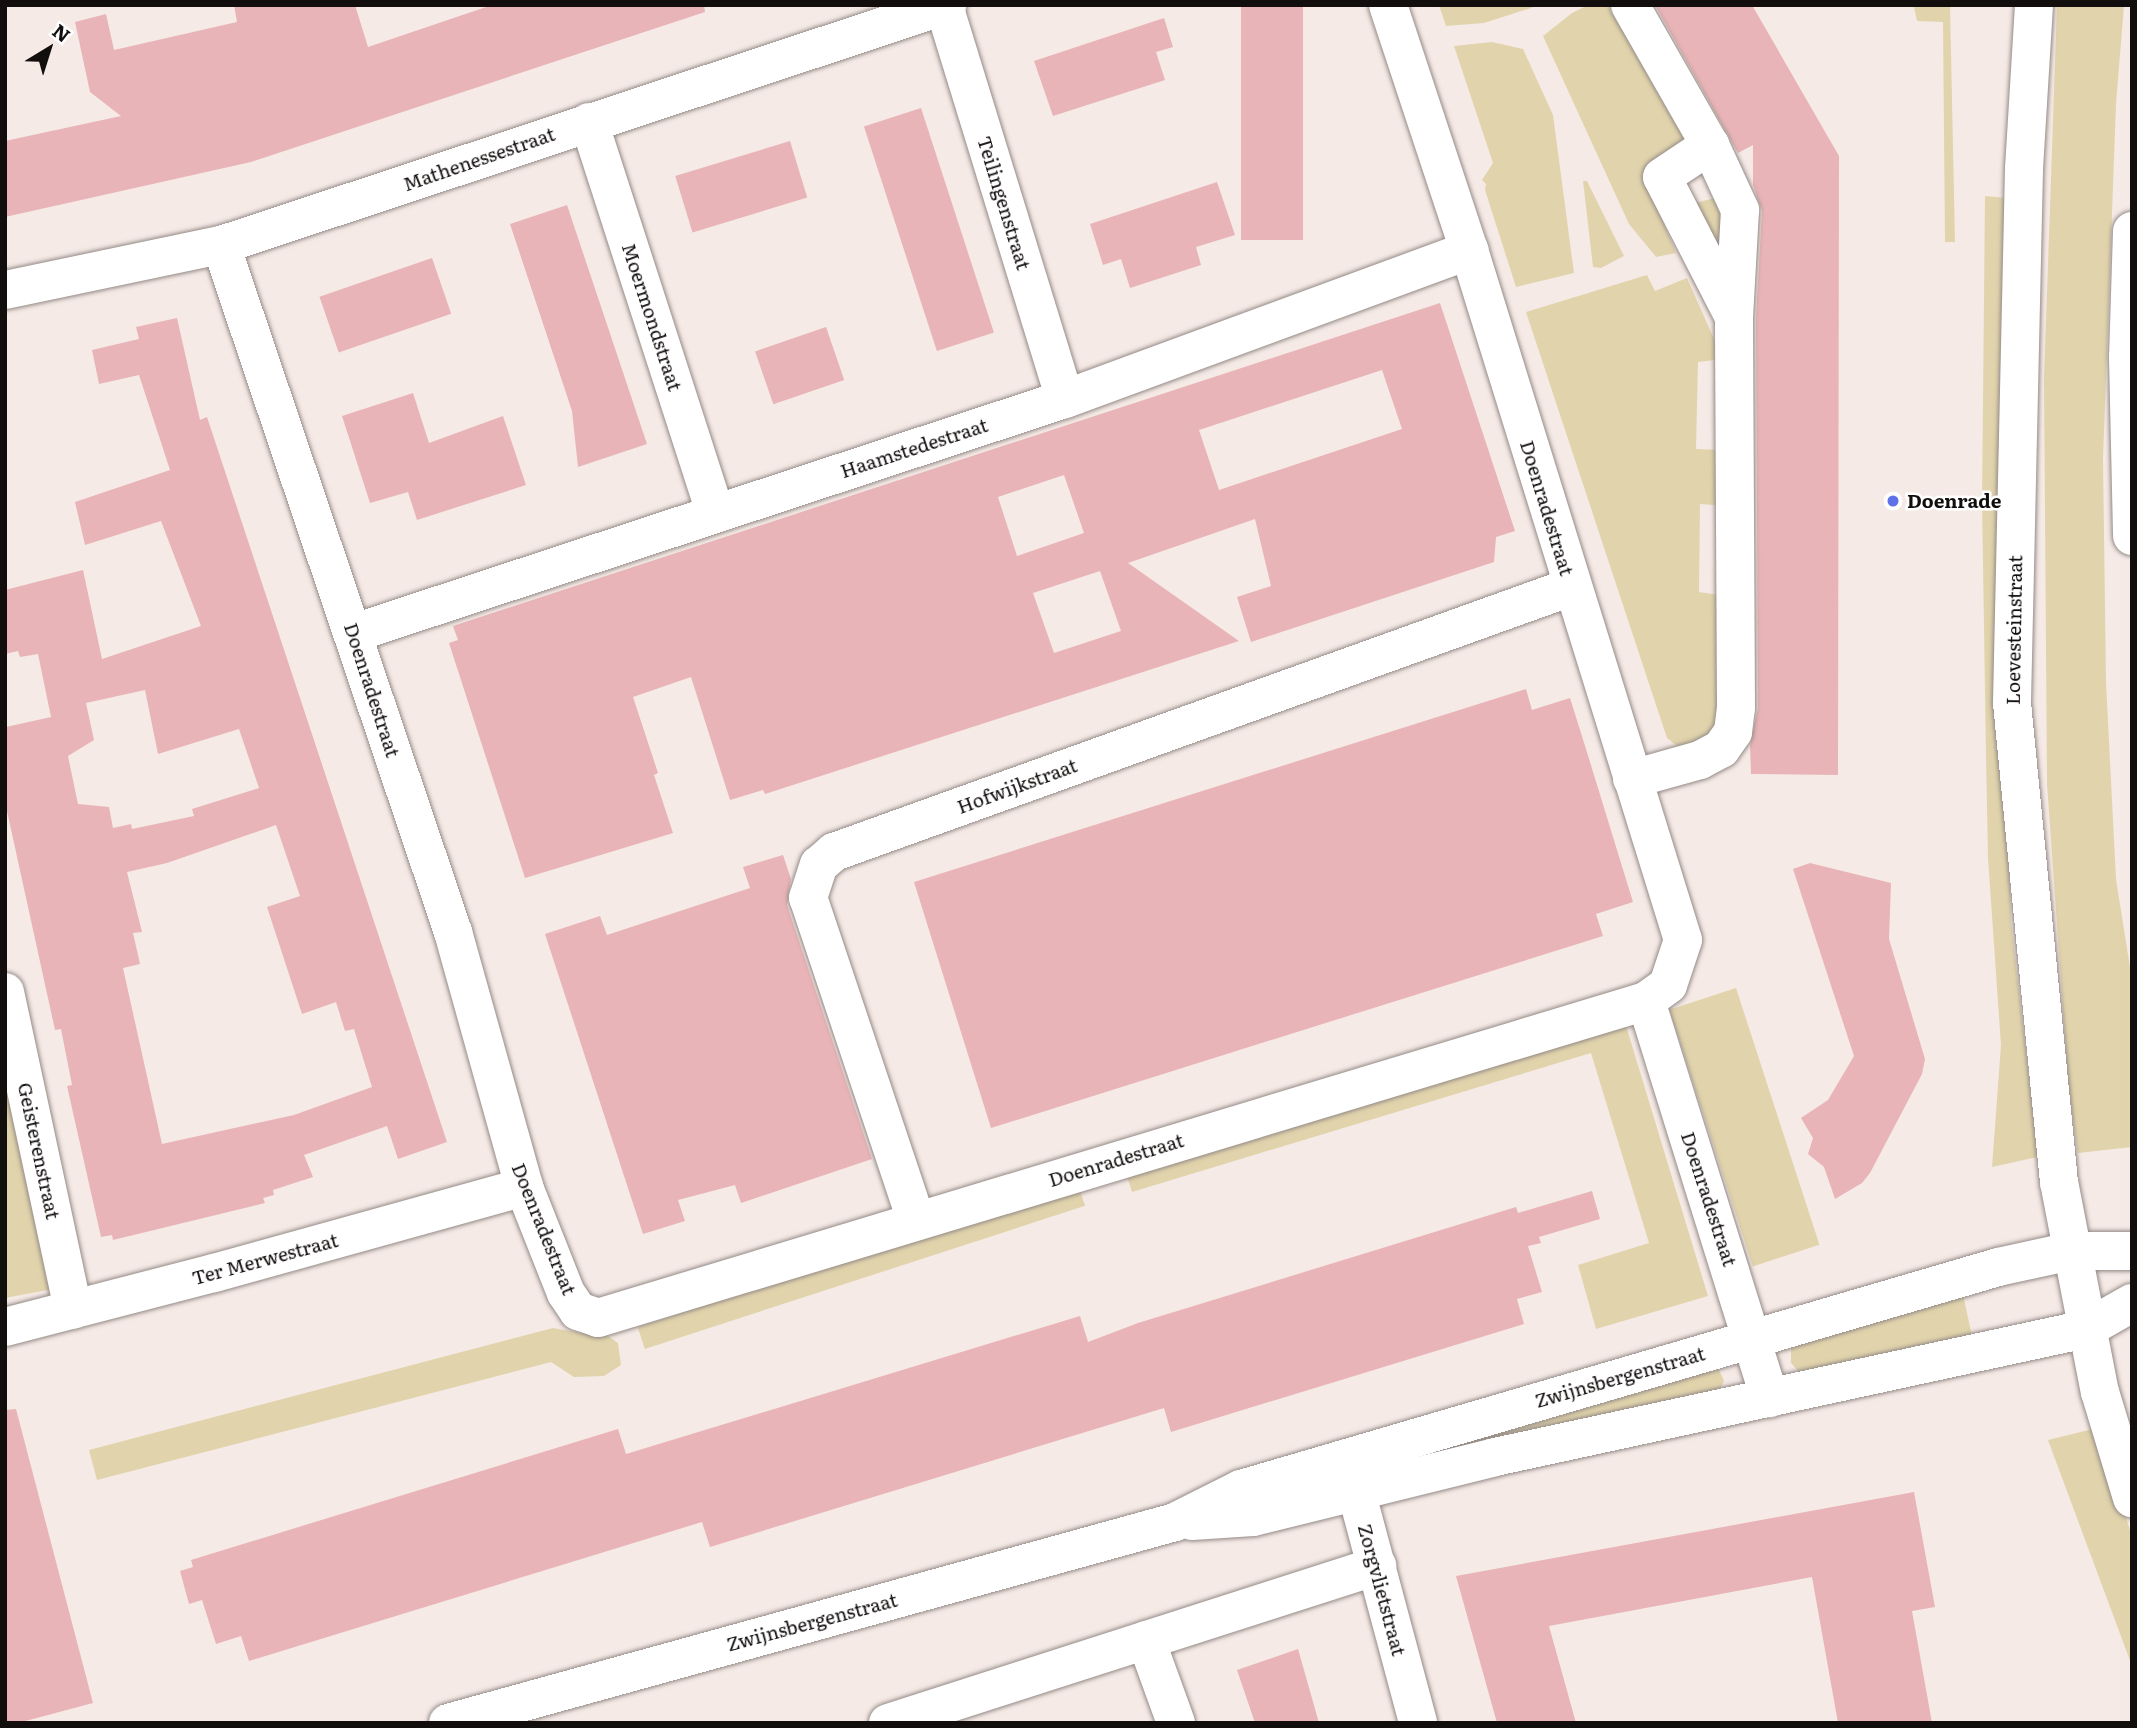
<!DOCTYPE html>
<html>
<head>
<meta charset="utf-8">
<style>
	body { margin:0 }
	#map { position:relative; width:2137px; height:1728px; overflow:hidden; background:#f5eae6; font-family:Literata,serif }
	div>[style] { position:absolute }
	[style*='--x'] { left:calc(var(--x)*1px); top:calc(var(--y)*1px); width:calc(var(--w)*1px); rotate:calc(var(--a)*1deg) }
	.green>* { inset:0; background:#e1d4ac; transform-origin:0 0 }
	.building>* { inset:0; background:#e9b4b7; transform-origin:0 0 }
	.roads { filter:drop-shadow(0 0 2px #948a86) drop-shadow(0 0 2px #948a86) }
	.minor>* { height:38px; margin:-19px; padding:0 19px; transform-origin:19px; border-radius:19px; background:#fff }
	.tertiary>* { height:38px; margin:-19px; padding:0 19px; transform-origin:19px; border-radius:19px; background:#fff }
	.dots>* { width:19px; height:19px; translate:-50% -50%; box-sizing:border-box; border:4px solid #fff; border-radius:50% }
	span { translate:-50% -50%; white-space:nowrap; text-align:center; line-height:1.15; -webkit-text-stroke:5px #fff; paint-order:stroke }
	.street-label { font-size:19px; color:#120e0d }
	.poi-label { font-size:19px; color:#120e0d; font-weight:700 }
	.left { translate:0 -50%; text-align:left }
	.frame { position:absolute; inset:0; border:7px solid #120e0d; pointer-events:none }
	.north { position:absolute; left:14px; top:14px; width:70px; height:70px; -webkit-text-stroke:5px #fff; paint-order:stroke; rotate:38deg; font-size:19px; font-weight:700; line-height:28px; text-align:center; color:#120e0d }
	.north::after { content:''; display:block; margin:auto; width:24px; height:32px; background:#120e0d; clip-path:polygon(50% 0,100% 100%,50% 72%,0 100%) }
</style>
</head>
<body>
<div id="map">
	<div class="green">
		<i style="clip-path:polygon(1439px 5px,1540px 5px,1484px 23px,1446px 26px)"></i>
		<i style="clip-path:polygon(1588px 5px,1608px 5px,1620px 27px,1631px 22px,1698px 139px,1655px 203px,1676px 253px,1656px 257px,1629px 224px,1543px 36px,1572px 13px)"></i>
		<i style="clip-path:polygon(1917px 5px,1950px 5px,1955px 242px,1945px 242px,1943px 22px,1917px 21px,1914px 7px)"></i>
		<i style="clip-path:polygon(2057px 5px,2124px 5px,2116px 104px,2103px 459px,2106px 682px,2116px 879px,2132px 980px,2132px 1147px,2078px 1153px,2069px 1093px,2047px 784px,2044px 379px)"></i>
		<i style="clip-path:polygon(1492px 42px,1523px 49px,1553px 115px,1574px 273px,1516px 287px,1485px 190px,1486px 184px,1482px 180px,1493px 163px,1454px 46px)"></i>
		<i style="clip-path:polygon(1583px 181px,1587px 181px,1624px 256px,1601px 268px,1593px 267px)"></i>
		<i style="clip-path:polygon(1985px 196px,2006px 198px,2002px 652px,2011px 922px,2038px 1157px,1992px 1167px,2001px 1045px,1988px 858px,1986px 755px,1982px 502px)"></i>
		<i style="left:1719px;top:197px;width:40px;height:27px;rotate:76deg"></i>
		<i style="clip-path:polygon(1647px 275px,1655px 291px,1687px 278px,1723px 359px,1698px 362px,1696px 449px,1723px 450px,1726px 506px,1700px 504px,1699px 592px,1725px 596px,1726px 725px,1682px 750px,1667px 738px,1526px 312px)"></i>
		<i style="left:1736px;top:988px;width:270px;height:70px;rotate:72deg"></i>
		<i style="clip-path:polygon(1624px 1019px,1708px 1296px,1596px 1329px,1578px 1265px,1649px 1243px,1591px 1053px,1132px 1192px,1125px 1170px)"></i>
		<i style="clip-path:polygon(5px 1069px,53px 1289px,5px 1298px)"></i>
		<i style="left:1078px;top:1184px;width:23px;height:463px;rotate:72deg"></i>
		<i style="clip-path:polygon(1962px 1290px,1972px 1336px,1799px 1372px,1791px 1363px,1791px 1346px)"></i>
		<i style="clip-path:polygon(553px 1328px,580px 1333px,602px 1332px,618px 1343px,621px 1365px,604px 1376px,574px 1377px,551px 1362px,97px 1480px,89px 1450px)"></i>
		<i style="clip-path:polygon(1707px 1363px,1719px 1370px,1724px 1381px,1719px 1391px,1445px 1457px,1439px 1440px)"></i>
		<i style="clip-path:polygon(2101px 1427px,2132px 1538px,2132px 1666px,2048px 1440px)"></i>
	</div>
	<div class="building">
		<i style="clip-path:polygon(234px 5px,355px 5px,368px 47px,492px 5px,704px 5px,705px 12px,251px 162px,5px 217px,5px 141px,121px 116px,90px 92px,75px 22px,106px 14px,114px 50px,237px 22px)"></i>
		<i style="left:1241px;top:5px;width:62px;height:235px"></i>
		<i style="clip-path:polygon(1655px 5px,1752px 5px,1839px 156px,1838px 775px,1751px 774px,1750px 745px,1758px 708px,1756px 318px,1762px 211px,1753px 185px,1753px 145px,1738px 153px)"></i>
		<i style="clip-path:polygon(1164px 18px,1173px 47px,1156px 52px,1165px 80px,1053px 116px,1034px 61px)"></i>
		<i style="left:921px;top:108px;width:236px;height:60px;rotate:72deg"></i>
		<i style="left:790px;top:141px;width:59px;height:120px;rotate:73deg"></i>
		<i style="clip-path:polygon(1217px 182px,1235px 235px,1196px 247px,1201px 265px,1130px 288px,1121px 259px,1103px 265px,1090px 224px)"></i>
		<i style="clip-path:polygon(567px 205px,647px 444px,578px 467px,572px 411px,510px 224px)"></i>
		<i style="left:432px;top:258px;width:59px;height:119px;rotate:71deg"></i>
		<i style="clip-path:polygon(evenodd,1440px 303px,1515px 531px,1496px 537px,1494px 562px,1251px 642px,1237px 597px,1271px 586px,1255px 519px,1128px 563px,1239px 641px,765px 794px,763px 790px,730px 800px,691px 677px,633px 697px,658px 773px,654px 775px,673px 833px,525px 878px,449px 643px,458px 640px,453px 626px,1440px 303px,1382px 370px,1402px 429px,1219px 490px,1199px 430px,1382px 370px,1440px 303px,1064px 475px,1084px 533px,1017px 556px,998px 497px,1064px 475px,1440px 303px,1100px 571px,1121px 631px,1054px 653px,1033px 593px,1100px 571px)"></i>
		<i style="clip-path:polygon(evenodd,177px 318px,200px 420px,207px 417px,447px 1142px,398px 1159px,387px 1126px,304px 1155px,313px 1177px,273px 1190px,274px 1195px,263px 1198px,265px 1203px,113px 1240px,112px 1235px,101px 1237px,67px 1086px,72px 1085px,61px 1029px,55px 1030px,5px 802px,6px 727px,51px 717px,38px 654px,20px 657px,18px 651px,5px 654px,5px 590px,83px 570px,102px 659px,201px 626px,161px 521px,85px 545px,75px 502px,170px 470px,139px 375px,99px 384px,92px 350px,139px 339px,136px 327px,177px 318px,145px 690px,158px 754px,239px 729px,259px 788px,192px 809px,194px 816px,132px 829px,131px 824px,113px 828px,109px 807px,78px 804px,68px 756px,94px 740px,86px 703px,145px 690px,177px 318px,276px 825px,300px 896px,267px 907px,302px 1014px,336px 1002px,345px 1031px,354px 1029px,372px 1087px,294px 1115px,162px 1144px,123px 968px,140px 964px,133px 933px,142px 932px,127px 872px,167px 863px,276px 825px)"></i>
		<i style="left:826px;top:327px;width:56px;height:75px;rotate:71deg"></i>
		<i style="clip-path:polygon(413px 393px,429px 443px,503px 416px,526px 485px,417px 520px,408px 492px,370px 503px,342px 416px)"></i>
		<i style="clip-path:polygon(1526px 689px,1532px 710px,1570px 698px,1586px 749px,1633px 902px,1596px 914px,1603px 936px,991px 1128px,914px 882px)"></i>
		<i style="clip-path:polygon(783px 855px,791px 879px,787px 905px,872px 1159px,741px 1203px,735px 1185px,678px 1200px,685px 1221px,643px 1234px,545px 934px,600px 916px,607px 935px,750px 888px,743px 867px)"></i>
		<i style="clip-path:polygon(1810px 863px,1891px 883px,1889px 939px,1925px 1059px,1922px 1074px,1870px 1173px,1862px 1183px,1835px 1199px,1824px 1167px,1808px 1154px,1813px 1138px,1801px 1118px,1828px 1100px,1854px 1056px,1793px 869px)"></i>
		<i style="clip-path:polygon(1592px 1191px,1600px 1219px,1539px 1237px,1541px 1243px,1528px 1246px,1542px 1292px,1517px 1299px,1524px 1324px,1171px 1432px,1164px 1408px,710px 1547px,702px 1522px,249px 1661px,241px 1636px,216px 1644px,202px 1600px,189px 1604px,180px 1571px,193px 1567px,191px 1560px,618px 1429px,626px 1454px,1080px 1316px,1088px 1342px,1138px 1323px,1516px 1207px,1518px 1213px)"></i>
		<i style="clip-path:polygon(16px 1409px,93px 1703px,18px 1723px,5px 1723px,5px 1410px)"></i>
		<i style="clip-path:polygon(1914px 1492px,1935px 1607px,1912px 1611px,1932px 1723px,1838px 1723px,1812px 1577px,1549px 1626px,1576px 1723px,1497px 1723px,1456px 1576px)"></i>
		<i style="clip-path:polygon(1298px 1649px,1319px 1723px,1255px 1723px,1237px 1670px)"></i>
	</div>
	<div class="roads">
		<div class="minor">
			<i style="--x:1388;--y:5;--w:258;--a:71.7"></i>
			<i style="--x:1469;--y:250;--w:722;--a:72.77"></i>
			<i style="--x:1683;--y:940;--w:47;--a:108.4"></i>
			<i style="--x:1668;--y:985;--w:27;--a:144"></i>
			<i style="--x:1646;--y:1001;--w:416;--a:72.7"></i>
			<i style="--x:1630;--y:5;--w:161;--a:60.3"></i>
			<i style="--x:944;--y:6;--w:411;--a:72.9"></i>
			<i style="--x:589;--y:122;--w:410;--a:72.1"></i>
			<i style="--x:221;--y:245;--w:725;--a:71.34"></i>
			<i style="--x:453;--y:932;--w:265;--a:74.4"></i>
			<i style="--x:524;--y:1187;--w:114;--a:68.4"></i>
			<i style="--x:566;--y:1293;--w:22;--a:56"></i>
			<i style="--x:578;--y:1311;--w:21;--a:19"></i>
			<i style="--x:598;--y:1318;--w:1095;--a:-16.83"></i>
			<i style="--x:5;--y:290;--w:221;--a:-11.8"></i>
			<i style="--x:221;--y:245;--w:765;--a:-18.29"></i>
			<i style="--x:354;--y:633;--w:749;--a:-18.22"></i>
			<i style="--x:1065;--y:399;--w:431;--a:-20.2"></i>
			<i style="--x:1632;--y:779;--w:71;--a:-15.6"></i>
			<i style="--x:1700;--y:760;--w:24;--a:-28"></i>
			<i style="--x:1721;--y:749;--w:21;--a:-55"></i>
			<i style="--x:1733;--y:732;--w:24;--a:-83"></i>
			<i style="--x:1736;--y:708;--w:391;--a:-90.3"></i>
			<i style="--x:1734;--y:317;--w:157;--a:-117.2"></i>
			<i style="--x:1662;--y:177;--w:58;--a:-33.7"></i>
			<i style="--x:1710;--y:145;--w:72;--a:65.2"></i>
			<i style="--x:1740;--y:210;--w:107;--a:93.2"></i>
			<i style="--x:5;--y:992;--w:325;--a:77.9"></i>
			<i style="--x:916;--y:1220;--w:340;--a:-108.5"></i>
			<i style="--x:808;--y:898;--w:35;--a:-72"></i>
			<i style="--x:819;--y:865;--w:20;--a:-41"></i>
			<i style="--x:834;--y:852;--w:783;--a:-19.78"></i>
			<i style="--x:5;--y:1327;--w:216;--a:-14.5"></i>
			<i style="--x:214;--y:1273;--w:322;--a:-15.5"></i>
			<i style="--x:1348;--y:1461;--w:271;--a:75"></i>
			<i style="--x:1146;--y:1640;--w:88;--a:70.1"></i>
			<i style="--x:888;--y:1723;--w:514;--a:-17.8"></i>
		</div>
		<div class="tertiary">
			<i style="--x:2034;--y:5;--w:164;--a:93.5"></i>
			<i style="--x:2024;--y:169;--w:534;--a:91.29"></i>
			<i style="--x:2012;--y:703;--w:481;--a:84.4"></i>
			<i style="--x:2059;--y:1182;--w:214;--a:79"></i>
			<i style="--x:2100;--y:1392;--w:111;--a:73.2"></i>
			<i style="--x:2132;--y:231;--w:126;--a:91.8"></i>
			<i style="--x:2128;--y:357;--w:179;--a:88.7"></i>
			<i style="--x:1192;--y:1521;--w:61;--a:-3.8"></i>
			<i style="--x:1253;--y:1517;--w:249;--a:-13.9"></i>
			<i style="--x:1495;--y:1457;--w:605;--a:-12.22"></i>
			<i style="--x:2086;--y:1329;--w:53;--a:-29.5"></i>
			<i style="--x:448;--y:1723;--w:754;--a:-15.45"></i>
			<i style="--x:1175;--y:1522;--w:74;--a:-26.6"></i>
			<i style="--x:1241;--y:1489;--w:789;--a:-16.34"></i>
			<i style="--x:1998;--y:1267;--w:76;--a:-12.2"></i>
			<i style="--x:2072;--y:1251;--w:60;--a:0"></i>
		</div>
	</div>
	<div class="dots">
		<i style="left:1893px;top:501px;background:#5e71e8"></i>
	</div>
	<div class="street-label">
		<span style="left:479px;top:159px;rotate:-19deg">Mathenessestraat</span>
		<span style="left:1004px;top:203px;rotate:73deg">Teilingenstraat</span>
		<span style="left:652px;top:317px;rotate:72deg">Moermondstraat</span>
		<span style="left:914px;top:448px;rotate:-18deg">Haamstedestraat</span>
		<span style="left:1547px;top:508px;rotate:73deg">Doenradestraat</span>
		<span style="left:2014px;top:630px;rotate:-89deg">Loevesteinstraat</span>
		<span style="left:372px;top:690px;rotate:72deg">Doenradestraat</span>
		<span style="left:1017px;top:786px;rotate:-20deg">Hofwijkstraat</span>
		<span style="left:39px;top:1151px;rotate:78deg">Geisterenstraat</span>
		<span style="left:1116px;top:1160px;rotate:-17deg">Doenradestraat</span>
		<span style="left:1709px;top:1199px;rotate:72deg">Doenradestraat</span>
		<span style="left:544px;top:1229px;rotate:68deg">Doenradestraat</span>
		<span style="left:265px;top:1259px;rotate:-15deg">Ter Merwestraat</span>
		<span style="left:1620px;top:1377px;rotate:-16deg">Zwijnsbergenstraat</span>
		<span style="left:1382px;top:1590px;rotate:75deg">Zorgvlietstraat</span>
		<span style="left:812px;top:1622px;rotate:-15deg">Zwijnsbergenstraat</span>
	</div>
	<div class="poi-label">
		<span class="left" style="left:1907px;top:501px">Doenrade</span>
	</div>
	<div class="frame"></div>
	<div class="north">N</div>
</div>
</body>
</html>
